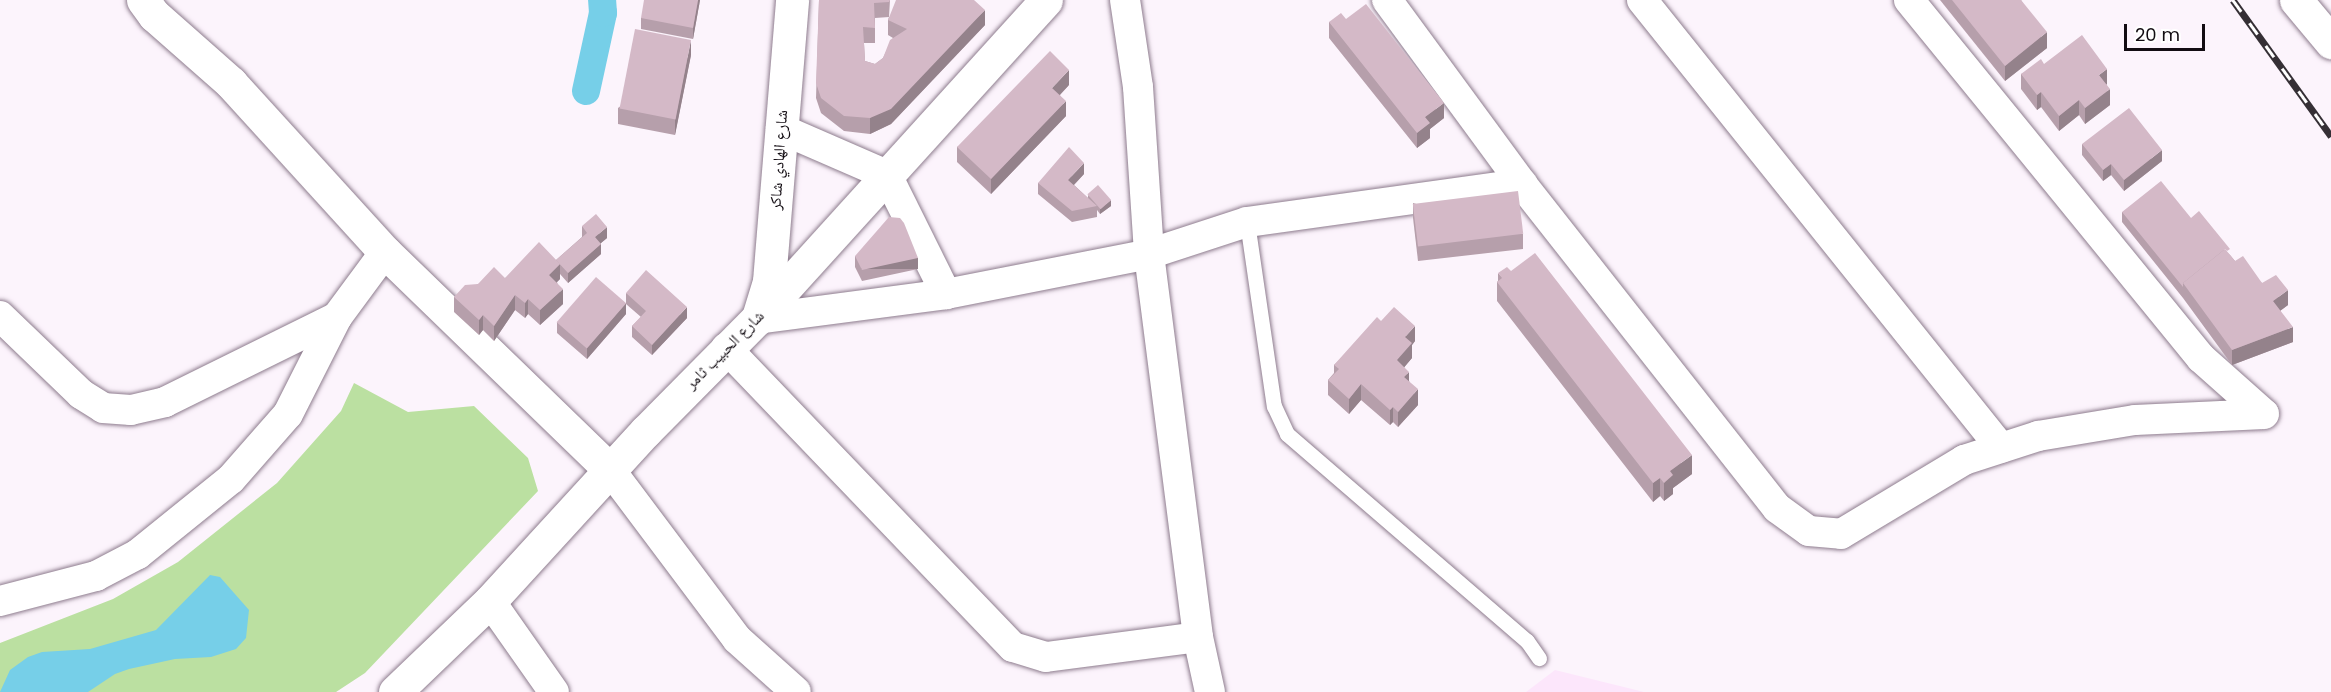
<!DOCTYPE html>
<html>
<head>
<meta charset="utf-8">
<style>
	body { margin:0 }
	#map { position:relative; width:2331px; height:692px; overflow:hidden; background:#fcf4fc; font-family:Poppins,"Noto Naskh Arabic",sans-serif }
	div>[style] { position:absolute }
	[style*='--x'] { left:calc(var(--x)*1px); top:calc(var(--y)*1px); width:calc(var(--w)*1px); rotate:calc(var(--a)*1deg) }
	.built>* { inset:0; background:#fce6fb }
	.green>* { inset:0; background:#bbe0a1 }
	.water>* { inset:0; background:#76cfe8 }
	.canal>* { height:28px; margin:-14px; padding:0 14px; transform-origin:14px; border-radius:14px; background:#76cfe8 }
	.roads { filter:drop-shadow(0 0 2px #8e7c8e) drop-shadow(0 0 2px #8e7c8e) }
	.service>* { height:15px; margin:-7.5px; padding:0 7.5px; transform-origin:7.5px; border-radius:7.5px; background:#fff }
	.minor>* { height:30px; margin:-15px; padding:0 15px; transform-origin:15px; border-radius:15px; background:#fff }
	.tertiary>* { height:33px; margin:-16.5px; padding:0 16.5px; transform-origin:16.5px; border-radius:16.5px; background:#fff }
	.rail>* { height:7px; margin-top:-3.5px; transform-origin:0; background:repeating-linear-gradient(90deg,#fff 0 14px,#352f35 0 28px); box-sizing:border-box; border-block:2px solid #352f35 }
	.wall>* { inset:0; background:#b69fab }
	.shaded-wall>* { inset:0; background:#94828b; transform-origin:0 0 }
	.building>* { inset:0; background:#d4b9c7; transform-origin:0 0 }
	span { translate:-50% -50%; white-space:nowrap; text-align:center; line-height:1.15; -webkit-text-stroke:4.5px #fff; paint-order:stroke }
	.street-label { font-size:16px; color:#120c12 }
	.scale { position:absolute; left:2124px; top:24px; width:81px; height:27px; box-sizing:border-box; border:3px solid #120c12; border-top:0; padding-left:8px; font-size:18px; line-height:21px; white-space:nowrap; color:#120c12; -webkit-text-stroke:4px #fff; paint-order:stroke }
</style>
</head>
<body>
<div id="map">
	<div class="built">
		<i style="clip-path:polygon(1555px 670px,1644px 692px,1526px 692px)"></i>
	</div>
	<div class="green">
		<i style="clip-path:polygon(354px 383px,408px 412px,474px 406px,528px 458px,538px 491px,365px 673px,336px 692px,0 692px,0 643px,113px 599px,178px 562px,277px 483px,341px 411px)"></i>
	</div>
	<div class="water">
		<i style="clip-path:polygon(210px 575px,220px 577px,249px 610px,246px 638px,236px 649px,211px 657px,175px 659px,129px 669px,115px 674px,88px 692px,0 692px,10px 670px,28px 657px,42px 652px,90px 649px,156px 630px)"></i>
	</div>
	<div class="canal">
		<i style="--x:586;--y:91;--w:80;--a:-77.7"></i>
		<i style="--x:603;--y:13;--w:13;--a:-94"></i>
	</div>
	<div class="roads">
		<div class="service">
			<i style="--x:1247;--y:222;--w:186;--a:81.7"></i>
			<i style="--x:1274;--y:406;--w:31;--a:65"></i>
			<i style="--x:1287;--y:434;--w:317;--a:40.8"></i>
			<i style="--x:1527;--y:641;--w:21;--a:55"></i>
		</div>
		<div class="minor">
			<i style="--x:1125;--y:0;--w:88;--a:81.5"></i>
			<i style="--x:1138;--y:87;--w:167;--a:86.2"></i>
			<i style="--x:1149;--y:254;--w:386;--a:82.7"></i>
			<i style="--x:1198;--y:637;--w:56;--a:77.7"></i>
			<i style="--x:1387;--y:0;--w:228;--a:53.7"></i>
			<i style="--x:1522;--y:184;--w:412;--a:51.8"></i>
			<i style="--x:1777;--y:508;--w:39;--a:36"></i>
			<i style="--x:1809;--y:531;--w:32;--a:5"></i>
			<i style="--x:1841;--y:534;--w:144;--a:-31"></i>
			<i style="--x:1964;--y:460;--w:78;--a:-18"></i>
			<i style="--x:2038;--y:436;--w:98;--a:-9.4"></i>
			<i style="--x:2135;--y:420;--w:129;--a:-2.7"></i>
			<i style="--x:1642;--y:0;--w:574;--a:51.29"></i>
			<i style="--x:1909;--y:0;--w:462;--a:50.8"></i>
			<i style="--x:2201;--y:358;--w:84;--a:41.6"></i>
			<i style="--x:781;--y:129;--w:116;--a:23.5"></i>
			<i style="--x:887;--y:175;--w:133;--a:63.6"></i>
			<i style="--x:0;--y:316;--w:112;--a:43.9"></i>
			<i style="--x:81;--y:394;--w:26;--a:32"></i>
			<i style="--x:103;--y:408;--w:28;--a:4"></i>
			<i style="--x:131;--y:410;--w:35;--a:-13"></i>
			<i style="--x:165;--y:402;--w:192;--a:-26.3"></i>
			<i style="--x:757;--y:319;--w:191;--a:-7.5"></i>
			<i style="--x:946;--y:294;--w:207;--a:-11.1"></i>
			<i style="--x:1149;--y:254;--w:103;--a:-18.1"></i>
			<i style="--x:1247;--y:222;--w:278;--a:-7.9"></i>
			<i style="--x:726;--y:348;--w:414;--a:46.2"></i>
			<i style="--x:1013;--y:647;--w:34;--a:17"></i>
			<i style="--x:1046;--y:657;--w:153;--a:-7.5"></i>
			<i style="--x:611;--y:471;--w:210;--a:53.1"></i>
			<i style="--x:737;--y:639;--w:79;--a:41.9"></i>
			<i style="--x:0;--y:601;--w:99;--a:-14.6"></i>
			<i style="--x:96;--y:576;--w:47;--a:-27.6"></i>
			<i style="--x:138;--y:554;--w:119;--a:-38.9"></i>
			<i style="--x:231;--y:479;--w:86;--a:-48.8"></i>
			<i style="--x:288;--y:414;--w:109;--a:-63.2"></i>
			<i style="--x:337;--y:317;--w:81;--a:-53.6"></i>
			<i style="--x:490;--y:601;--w:111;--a:54.9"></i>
		</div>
		<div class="tertiary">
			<i style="--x:143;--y:0;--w:19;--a:54"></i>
			<i style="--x:154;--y:15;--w:103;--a:41.4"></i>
			<i style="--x:231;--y:83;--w:229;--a:47.7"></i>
			<i style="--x:385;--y:252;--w:315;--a:44.1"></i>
			<i style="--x:2296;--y:0;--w:55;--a:50.2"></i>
			<i style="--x:759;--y:314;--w:34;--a:-73"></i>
			<i style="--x:769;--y:281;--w:282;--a:-85.3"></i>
			<i style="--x:395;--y:692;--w:132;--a:-43.8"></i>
			<i style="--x:490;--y:601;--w:231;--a:-47.5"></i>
			<i style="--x:646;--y:431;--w:158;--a:-45.3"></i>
			<i style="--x:757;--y:319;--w:430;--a:-47.8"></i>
		</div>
	</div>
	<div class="rail">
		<i style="--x:2233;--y:0;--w:168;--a:54.2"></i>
	</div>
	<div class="wall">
		<i style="clip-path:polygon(700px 0,693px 39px,641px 29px,641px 18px)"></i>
		<i style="clip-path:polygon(evenodd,819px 0,890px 0,889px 17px,985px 25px,891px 124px,870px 134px,844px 131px,821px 113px,816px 98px,819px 0,889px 17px,888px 20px,888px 35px,893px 38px,883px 58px,875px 64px,865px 61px,864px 43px,875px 43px,875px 18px,889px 17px)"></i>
		<i style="clip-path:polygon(1940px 0,2021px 0,2047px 48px,2005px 81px)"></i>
		<i style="clip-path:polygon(1346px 19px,1444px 118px,1430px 129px,1430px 138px,1417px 148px,1329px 38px,1329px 22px)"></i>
		<i style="clip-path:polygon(691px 55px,675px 135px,618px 124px,618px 108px)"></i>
		<i style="clip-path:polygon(2044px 64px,2107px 84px,2106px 85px,2110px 105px,2085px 124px,2079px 115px,2059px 131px,2041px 107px,2037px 110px,2021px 89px,2021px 74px)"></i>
		<i style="clip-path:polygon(1069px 85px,1060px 95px,1066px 116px,991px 194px,957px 162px,957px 147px)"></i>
		<i style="clip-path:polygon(2082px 144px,2162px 161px,2124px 191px,2111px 175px,2103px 181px,2082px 155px)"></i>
		<i style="clip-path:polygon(1084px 174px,1074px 185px,1088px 198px,1088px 195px,1111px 206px,1100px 214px,1097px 210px,1097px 217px,1072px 222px,1038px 194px,1038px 183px)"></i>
		<i style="clip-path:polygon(1413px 203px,1523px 234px,1523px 249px,1418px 261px,1413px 218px)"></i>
		<i style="clip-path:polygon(2122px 212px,2191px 218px,2230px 255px,2235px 261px,2262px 283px,2288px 305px,2280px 311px,2293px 342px,2232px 365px,2183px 298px,2122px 222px)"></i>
		<i style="clip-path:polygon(582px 226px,607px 238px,601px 243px,601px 254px,568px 283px,560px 274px,560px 279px,557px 282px,563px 304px,540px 325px,528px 314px,525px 318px,515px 310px,494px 341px,483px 330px,479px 335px,454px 312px,454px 297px,478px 284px,505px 278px,556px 260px,582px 237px)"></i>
		<i style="clip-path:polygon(855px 256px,918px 269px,862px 281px,855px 267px)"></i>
		<i style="clip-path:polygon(1498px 273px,1692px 474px,1673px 488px,1673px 494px,1664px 501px,1660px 496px,1653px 502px,1497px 301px,1497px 282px,1498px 281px)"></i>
		<i style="clip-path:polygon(626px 293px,687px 318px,652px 355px,632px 337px,632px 326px,641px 317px,626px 304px,626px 314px,587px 359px,557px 333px,557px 322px,626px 303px)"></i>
		<i style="clip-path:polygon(1381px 321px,1415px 341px,1412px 345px,1412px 358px,1404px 367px,1418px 405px,1398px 427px,1393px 422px,1390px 425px,1361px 400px,1349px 414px,1328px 395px,1328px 380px,1334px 373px,1334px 365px)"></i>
	</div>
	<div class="shaded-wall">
		<i style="clip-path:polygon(698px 0,700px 0,693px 39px,693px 28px)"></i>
		<i style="clip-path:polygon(985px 10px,985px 25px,891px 124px,870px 134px,870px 118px)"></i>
		<i style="clip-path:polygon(2047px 32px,2047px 48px,2005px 81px,2005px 66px)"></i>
		<i style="clip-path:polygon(691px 40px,691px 55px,675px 135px,675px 120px)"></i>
		<i style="clip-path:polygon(2107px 69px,2107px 84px,2099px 90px,2099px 75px)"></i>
		<i style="clip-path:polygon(1069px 70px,1069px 85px,1052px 103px,1052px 88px)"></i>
		<i style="clip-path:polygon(2110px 89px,2110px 105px,2085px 124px,2085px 108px)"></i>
		<i style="clip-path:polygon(2041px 92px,2041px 107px,2037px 110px,2037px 95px)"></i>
		<i style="clip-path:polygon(2079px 100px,2079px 115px,2059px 131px,2059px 116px)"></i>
		<i style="clip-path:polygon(1066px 101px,1066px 116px,991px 194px,991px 179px)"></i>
		<i style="clip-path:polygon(1444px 103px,1444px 118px,1430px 129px,1430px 138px,1417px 148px,1417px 133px,1425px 117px)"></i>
		<i style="clip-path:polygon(2162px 150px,2162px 161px,2124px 191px,2124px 180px)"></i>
		<i style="clip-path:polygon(1084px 163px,1084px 174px,1068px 191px,1068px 180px)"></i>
		<i style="clip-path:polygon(2111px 164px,2111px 175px,2103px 181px,2103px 170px)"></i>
		<i style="clip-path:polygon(1111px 200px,1111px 206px,1100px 214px,1100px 209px)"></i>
		<i style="clip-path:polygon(607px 227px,607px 238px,595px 248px,595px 237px)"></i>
		<i style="clip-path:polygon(601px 244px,601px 254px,568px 283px,568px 273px)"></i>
		<i style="left:918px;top:258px;width:11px;height:57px;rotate:90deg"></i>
		<i style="clip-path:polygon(560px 264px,560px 279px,549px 290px,549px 275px)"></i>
		<i style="clip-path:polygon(563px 289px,563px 304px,540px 325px,540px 310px)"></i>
		<i style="clip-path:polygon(2288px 290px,2288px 305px,2273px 316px,2273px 301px)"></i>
		<i style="clip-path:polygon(515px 295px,515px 310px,494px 341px,494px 326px)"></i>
		<i style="clip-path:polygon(528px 299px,528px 314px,525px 318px,525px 303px)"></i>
		<i style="clip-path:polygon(626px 303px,626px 314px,587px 359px,587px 348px)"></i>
		<i style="clip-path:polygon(687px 307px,687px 318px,652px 355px,652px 345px)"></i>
		<i style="clip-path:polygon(483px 315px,483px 330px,479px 335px,479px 320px)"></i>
		<i style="clip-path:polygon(1415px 326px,1415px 341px,1412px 345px,1412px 358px,1397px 376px,1397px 360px,1405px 337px)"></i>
		<i style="clip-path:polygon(2293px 327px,2293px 342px,2232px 365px,2232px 350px)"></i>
		<i style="clip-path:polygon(1409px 372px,1409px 387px,1404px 377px)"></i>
		<i style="clip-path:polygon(1361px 384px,1361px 400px,1349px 414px,1349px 399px)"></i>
		<i style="clip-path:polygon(1418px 389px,1418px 405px,1398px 427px,1398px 412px)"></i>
		<i style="clip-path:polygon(1393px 407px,1393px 422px,1390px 425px,1390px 410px)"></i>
		<i style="clip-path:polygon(1692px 455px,1692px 474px,1673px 488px,1673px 494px,1664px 501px,1664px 483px,1670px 471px)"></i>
		<i style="clip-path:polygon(1660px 478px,1660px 496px,1653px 502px,1653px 483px)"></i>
	</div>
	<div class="building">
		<i style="clip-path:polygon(644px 0,698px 0,693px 28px,641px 18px)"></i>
		<i style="clip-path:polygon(819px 0,890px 0,889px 2px,874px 3px,875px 28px,863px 27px,865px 61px,875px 64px,883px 58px,890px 40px,907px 29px,888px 20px,896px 0,974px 0,985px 10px,891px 109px,870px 118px,844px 116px,821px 98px,816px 83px)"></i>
		<i style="clip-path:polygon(1952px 0,2021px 0,2047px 32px,2005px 66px)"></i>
		<i style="clip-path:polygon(1366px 4px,1444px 103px,1425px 117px,1430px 123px,1417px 133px,1329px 22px,1341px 13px,1346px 19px)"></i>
		<i style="left:635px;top:29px;width:57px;height:81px;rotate:11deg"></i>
		<i style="clip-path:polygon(2082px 35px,2107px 69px,2099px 75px,2110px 89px,2085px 108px,2079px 100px,2059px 116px,2041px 92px,2037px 95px,2021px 74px,2041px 59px,2044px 64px)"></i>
		<i style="clip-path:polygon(1050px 51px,1069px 70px,1052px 88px,1066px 101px,991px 179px,957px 147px)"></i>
		<i style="clip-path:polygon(2129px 108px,2162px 150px,2124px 180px,2111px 164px,2103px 170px,2082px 144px)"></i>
		<i style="clip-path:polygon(1069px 147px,1084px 163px,1068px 180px,1097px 206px,1072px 211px,1038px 183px)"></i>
		<i style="clip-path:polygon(2161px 181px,2191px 218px,2199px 211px,2230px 249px,2227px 251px,2225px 249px,2183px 283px,2183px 287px,2122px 212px)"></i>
		<i style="left:1098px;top:185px;width:20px;height:14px;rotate:49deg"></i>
		<i style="left:1518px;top:191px;width:43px;height:106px;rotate:83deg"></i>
		<i style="clip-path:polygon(596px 214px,607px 227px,595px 237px,601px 244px,568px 273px,556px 260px,587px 233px,582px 226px)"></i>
		<i style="clip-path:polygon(889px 217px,900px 218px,904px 223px,918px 258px,862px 270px,855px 256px)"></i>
		<i style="clip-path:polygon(539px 242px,560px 264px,549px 275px,563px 289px,540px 310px,528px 299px,525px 303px,515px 295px,494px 326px,483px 315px,479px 320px,454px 297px,465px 285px,478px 284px,494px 267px,505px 278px)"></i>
		<i style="clip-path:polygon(2225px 249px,2235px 261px,2243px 256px,2262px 283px,2276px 275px,2288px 290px,2273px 301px,2293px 327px,2232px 350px,2183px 283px)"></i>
		<i style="clip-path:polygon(1535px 253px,1692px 455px,1670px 471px,1673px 475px,1664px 483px,1660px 478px,1653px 483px,1497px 282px,1502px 278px,1498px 273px,1507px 267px,1511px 271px)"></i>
		<i style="clip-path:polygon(646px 270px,687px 307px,652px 345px,632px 326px,646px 311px,626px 293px)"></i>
		<i style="left:596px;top:277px;width:40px;height:60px;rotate:41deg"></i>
		<i style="clip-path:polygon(1394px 307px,1415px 326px,1405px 337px,1412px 343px,1397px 360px,1409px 372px,1404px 377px,1418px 389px,1398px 412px,1393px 407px,1390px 410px,1361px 384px,1349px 399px,1328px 380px,1339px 369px,1334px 365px,1377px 317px,1381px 321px)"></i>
	</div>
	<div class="street-label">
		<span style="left:779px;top:160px;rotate:-86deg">شارع الهادي شاكر</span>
		<span style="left:725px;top:350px;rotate:-45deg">شارع الحبيب ثامر</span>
	</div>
	<div class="scale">20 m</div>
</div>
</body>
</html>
